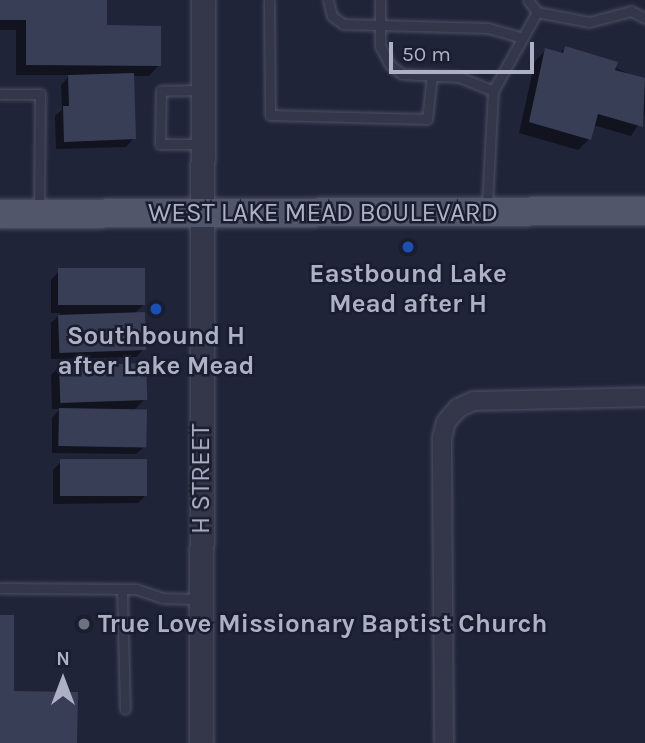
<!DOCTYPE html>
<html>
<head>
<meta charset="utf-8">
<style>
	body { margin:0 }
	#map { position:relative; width:645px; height:743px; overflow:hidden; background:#202439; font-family:Karla,sans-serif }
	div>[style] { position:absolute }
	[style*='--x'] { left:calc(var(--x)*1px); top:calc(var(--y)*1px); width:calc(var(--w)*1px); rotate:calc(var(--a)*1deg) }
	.shadow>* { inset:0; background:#0007 }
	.building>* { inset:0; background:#393e57; transform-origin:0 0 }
	.roads { filter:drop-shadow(0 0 2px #4e5164) drop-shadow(0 0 2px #4e5164) }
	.service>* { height:9px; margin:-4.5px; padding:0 4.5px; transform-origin:4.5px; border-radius:4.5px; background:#34374a }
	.minor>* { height:18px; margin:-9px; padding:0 9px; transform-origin:9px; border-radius:9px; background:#34374a }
	.tertiary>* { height:23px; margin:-11.5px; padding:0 11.5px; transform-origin:11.5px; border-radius:11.5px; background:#34374a }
	.primary>* { height:28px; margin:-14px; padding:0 14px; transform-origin:14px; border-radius:14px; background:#51566a }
	.dots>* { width:19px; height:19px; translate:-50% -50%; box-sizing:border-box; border:4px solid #191d2e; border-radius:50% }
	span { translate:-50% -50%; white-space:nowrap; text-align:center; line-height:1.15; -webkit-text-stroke:5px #191d2e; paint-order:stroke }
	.street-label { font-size:26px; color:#aeb1c6 }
	.poi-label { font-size:26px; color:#aeb1c6; font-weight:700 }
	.left { translate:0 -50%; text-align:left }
	.north { position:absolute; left:28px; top:645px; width:70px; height:70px; -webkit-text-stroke:5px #191d2e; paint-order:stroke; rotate:0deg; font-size:19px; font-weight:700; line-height:28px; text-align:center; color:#aeb1c6 }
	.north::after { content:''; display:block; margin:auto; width:24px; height:32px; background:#aeb1c6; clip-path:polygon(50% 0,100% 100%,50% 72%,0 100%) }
	.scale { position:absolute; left:389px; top:42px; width:145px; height:32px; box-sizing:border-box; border:4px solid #aeb1c6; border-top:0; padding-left:9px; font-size:21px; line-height:24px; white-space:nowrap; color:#aeb1c6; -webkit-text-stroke:5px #191d2e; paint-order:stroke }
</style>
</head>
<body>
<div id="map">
	<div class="shadow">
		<i style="clip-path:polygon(0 0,105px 0,105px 27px,159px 65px,149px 76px,132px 76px,134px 138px,126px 147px,56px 149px,55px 116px,62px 110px,61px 85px,70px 75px,16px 75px,16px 30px,0 30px)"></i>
		<i style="clip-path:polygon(565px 48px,645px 80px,645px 114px,631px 136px,593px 125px,589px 139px,578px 150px,519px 133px,535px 61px,546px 50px,559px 54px)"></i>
		<i style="clip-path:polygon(59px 271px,144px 304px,134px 314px,144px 349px,136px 357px,51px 359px,51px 323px,61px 313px,51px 313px,51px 280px)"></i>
		<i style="clip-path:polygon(59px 367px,145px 399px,134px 410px,145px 446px,136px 454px,52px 453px,52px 418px,60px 409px,52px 409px,51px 375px)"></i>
		<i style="clip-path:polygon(61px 462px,146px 495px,138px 503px,53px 504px,53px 470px)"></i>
	</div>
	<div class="building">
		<i style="clip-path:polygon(0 0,107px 0,107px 25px,161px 26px,161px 66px,26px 65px,26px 20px,0 20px)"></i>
		<i style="clip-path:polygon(565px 46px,618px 62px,615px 70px,645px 78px,643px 127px,598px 114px,591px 140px,529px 122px,545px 48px,563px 53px)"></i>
		<i style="clip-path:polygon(134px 73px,136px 139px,64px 142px,63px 106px,69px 106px,68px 75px)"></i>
		<i style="left:145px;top:268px;width:37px;height:87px;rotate:90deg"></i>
		<i style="left:145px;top:312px;width:38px;height:87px;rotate:88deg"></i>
		<i style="left:146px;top:363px;width:37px;height:87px;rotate:88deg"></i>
		<i style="left:59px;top:408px;width:88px;height:38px;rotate:1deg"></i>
		<i style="left:147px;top:459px;width:37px;height:87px;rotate:90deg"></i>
		<i style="clip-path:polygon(0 615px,14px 615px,14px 691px,78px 692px,77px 743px,0 743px)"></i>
	</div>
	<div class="roads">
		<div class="service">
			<i style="--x:269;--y:0;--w:115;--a:89.5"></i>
			<i style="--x:270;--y:115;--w:157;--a:1.5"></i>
			<i style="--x:427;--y:119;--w:43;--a:-83.4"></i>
			<i style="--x:328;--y:0;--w:16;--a:76"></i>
			<i style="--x:332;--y:16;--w:14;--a:36"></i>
			<i style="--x:343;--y:24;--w:145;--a:1.6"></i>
			<i style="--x:488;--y:28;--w:36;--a:16"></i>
			<i style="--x:380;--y:0;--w:46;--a:90"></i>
			<i style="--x:380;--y:46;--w:21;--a:62"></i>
			<i style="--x:390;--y:65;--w:15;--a:37"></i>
			<i style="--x:402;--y:74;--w:57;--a:3"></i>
			<i style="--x:459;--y:77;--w:37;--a:22"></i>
			<i style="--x:493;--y:91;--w:116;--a:93"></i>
			<i style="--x:528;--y:0;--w:15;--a:53"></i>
			<i style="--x:200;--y:90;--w:39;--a:179"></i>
			<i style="--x:161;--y:91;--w:53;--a:91.1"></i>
			<i style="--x:160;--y:144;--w:41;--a:0"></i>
			<i style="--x:493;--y:91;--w:90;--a:-60.9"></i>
			<i style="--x:537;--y:12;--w:53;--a:10.9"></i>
			<i style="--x:589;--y:22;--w:43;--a:-14.7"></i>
			<i style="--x:631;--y:11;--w:16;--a:27"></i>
			<i style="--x:0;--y:94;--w:40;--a:0"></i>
			<i style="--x:40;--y:94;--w:115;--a:90.5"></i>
			<i style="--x:0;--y:588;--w:136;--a:0.4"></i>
			<i style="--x:136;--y:589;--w:28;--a:19"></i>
			<i style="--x:162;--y:598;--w:38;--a:2"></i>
			<i style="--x:122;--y:589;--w:120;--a:88.6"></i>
		</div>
		<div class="minor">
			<i style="--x:444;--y:743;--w:305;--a:-90.4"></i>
			<i style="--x:442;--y:438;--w:16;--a:-76"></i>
			<i style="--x:446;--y:422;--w:18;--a:-49"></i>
			<i style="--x:458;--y:408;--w:17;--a:-24"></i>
			<i style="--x:474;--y:401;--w:171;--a:-1.3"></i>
		</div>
		<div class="tertiary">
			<i style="--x:201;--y:743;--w:743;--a:-89.85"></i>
		</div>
		<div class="primary">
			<i style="--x:0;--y:214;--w:645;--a:-0.27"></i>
		</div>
	</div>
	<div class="dots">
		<i style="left:408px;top:247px;background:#1a4fb4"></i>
		<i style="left:156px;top:309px;background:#1a4fb4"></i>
		<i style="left:84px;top:624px;background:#6b7280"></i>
	</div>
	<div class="street-label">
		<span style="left:323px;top:213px">WEST LAKE MEAD BOULEVARD</span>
		<span style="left:201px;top:479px;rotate:-90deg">H STREET</span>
	</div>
	<div class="poi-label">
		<span style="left:408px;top:289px">Eastbound Lake<br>Mead after H</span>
		<span style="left:156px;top:351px">Southbound H<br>after Lake Mead</span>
		<span class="left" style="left:98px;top:624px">True Love Missionary Baptist Church</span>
	</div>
	<div class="north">N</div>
	<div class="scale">50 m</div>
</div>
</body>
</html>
